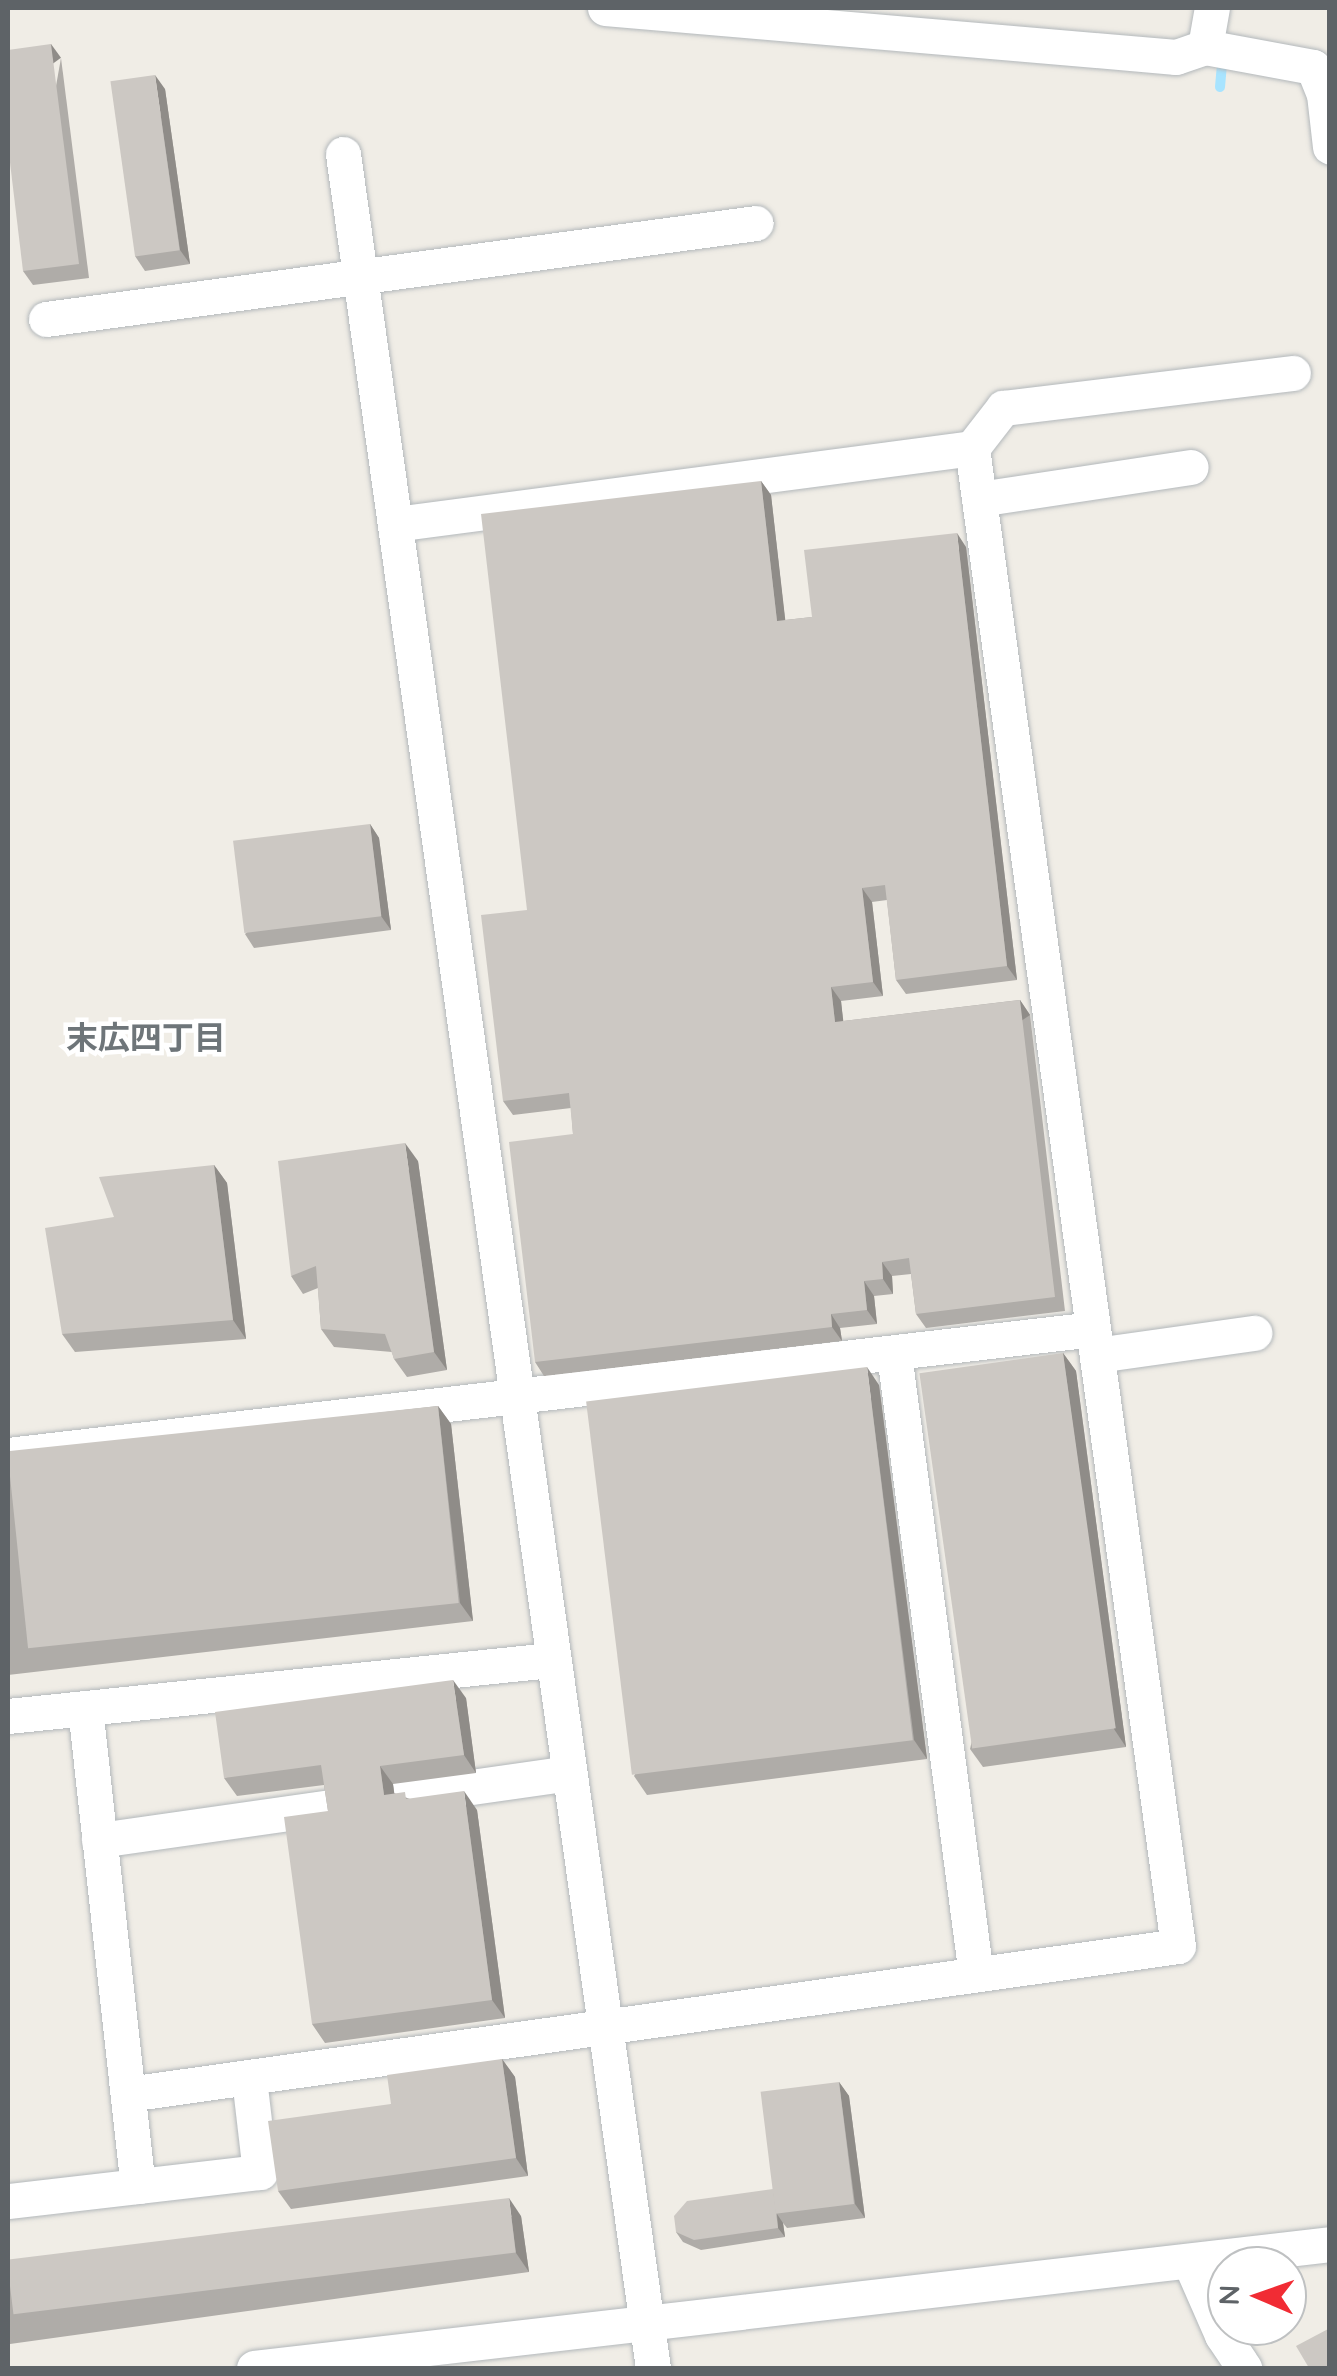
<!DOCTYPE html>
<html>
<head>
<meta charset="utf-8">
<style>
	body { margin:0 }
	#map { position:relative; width:1337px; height:2376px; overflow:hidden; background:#f0ede6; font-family:Quicksand,"Noto Sans JP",sans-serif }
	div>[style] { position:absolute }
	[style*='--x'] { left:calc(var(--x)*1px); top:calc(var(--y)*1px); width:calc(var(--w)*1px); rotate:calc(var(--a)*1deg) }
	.stream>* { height:10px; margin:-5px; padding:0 5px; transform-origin:5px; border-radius:5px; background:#a8e4ff }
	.roads { filter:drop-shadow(0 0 2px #b3b8bb) drop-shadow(0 0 2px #b3b8bb) }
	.minor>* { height:35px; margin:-17.5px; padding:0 17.5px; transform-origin:17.5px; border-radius:17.5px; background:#fff }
	.wall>* { inset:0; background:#afaca8 }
	.shaded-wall>* { inset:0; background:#8f8c88; transform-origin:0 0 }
	.building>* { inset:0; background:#ccc8c3; transform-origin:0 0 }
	span { translate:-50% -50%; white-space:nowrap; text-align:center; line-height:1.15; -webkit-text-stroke:9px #fff; paint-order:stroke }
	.neighbourhood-label { font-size:32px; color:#6e7579; font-weight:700 }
	.frame { position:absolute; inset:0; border:10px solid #5e6367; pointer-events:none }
	.north { position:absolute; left:1207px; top:2246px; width:100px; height:100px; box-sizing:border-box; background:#fff; border:2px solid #bfc1c2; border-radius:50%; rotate:272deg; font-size:28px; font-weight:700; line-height:40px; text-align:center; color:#5e6367 }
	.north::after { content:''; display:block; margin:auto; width:35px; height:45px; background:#f12c34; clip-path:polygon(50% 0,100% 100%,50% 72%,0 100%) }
</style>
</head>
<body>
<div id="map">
	<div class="stream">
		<i style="--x:1220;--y:87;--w:24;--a:-85"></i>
	</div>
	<div class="roads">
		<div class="minor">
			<i style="--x:605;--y:8;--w:573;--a:4.9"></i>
			<i style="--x:1176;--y:57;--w:31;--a:-19"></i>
			<i style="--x:1205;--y:47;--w:110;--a:10.5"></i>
			<i style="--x:1313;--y:67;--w:29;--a:68"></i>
			<i style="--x:1324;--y:94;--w:53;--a:83.5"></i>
			<i style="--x:1205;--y:47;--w:40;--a:-80"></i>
			<i style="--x:343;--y:154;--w:2236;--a:82.03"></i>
			<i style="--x:46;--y:319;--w:716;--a:-7.7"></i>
			<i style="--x:979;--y:499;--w:214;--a:-8.6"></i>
			<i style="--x:395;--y:524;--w:582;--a:-7.5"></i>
			<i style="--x:972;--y:448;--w:51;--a:-52.2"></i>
			<i style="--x:1003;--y:408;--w:292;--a:-6.9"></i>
			<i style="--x:894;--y:1354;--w:626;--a:82.48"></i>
			<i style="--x:1097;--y:1355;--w:159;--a:-8"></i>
			<i style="--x:8;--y:1455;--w:1092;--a:-6.62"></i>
			<i style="--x:85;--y:1708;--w:481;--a:83.7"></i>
			<i style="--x:8;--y:1716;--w:546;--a:-5.89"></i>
			<i style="--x:99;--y:1840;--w:473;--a:-8.1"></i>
			<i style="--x:128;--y:2094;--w:1060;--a:-8.02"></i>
			<i style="--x:1178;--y:1946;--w:1512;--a:-97.83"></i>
			<i style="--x:8;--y:2201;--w:254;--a:-6.6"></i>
			<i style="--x:260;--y:2172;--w:95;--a:-96.7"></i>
			<i style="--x:1190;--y:2262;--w:80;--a:66.3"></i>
			<i style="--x:1222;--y:2335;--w:40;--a:56"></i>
			<i style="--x:254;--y:2368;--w:1083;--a:-6.57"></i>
		</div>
	</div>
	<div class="wall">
		<i style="clip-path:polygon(61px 58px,89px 278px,33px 285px,23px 271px)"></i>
		<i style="clip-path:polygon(165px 89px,190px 264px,145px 271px,135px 256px)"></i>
		<i style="clip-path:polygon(761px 481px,771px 495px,785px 620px,812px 617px,966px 547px,1017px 980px,906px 994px,896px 980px,887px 900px,872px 902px,883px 996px,841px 1001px,843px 1021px,1020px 1000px,1030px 1015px,1065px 1311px,926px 1328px,916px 1314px,911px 1274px,892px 1276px,893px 1294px,874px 1296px,877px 1324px,840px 1328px,842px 1341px,544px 1376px,535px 1362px,573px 1134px,571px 1108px,513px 1115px,503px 1101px,527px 910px)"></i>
		<i style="clip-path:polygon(370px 824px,379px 838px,391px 930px,254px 948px,245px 934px)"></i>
		<i style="clip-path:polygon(418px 1161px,447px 1370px,407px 1377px,394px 1359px,392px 1352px,334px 1347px,321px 1329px,318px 1288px,303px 1294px,291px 1276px)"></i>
		<i style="clip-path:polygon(214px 1165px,227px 1183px,246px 1339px,75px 1352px,62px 1334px,114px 1217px)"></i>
		<i style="clip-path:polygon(1063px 1353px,1076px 1371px,1126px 1747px,983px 1767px,970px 1749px)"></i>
		<i style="clip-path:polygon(879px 1385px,927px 1759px,647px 1795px,634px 1776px)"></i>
		<i style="clip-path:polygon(438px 1406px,451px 1424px,473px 1621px,8px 1675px,8px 1455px)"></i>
		<i style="clip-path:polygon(466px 1698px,476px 1773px,393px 1784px,394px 1793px,410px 1799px,477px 1810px,505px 2018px,325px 2043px,312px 2024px,328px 1811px,324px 1785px,237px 1796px,224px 1778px)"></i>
		<i style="clip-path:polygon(502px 2059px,515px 2077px,528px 2176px,291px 2209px,278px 2191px,391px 2104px)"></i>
		<i style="clip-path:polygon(839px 2082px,849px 2096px,865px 2218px,787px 2228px,783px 2223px,785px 2237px,701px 2250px,683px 2242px,676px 2232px,774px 2191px)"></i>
		<i style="clip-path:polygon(521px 2216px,529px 2272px,10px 2344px,8px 2340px,8px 2268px)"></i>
	</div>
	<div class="shaded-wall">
		<i style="left:51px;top:44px;width:17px;height:222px;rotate:54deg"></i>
		<i style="clip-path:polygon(155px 75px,165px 89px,190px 264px,180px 250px)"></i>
		<i style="clip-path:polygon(761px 481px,771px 495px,787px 635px,777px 621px)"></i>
		<i style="clip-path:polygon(957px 533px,966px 547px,1017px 980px,1007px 966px)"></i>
		<i style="clip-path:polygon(370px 824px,379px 838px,391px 930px,381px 916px)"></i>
		<i style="clip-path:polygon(862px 888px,872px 902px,883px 996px,873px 982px)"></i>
		<i style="clip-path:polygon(831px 987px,841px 1001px,845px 1036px,835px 1022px)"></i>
		<i style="left:1020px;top:1000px;width:18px;height:299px;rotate:56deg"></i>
		<i style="clip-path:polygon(405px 1143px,418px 1161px,447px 1370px,434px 1352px)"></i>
		<i style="clip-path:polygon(214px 1165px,227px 1183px,246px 1339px,233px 1320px)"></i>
		<i style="clip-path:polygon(882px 1262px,892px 1276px,893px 1294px,883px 1279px)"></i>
		<i style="clip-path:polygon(864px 1281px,874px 1296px,877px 1324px,867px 1310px)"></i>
		<i style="clip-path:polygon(831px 1314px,840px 1328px,842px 1341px,832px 1327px)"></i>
		<i style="clip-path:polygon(1063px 1353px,1076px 1371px,1126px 1747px,1114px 1729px)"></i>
		<i style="clip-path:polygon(867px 1367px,879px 1385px,927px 1759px,914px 1740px)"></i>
		<i style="clip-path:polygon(438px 1406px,451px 1424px,473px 1621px,460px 1603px)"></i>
		<i style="clip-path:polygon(453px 1680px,466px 1698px,476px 1773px,464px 1755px)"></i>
		<i style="clip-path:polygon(380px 1766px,393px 1784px,397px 1813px,384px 1795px)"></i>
		<i style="clip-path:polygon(464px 1791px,477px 1810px,505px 2018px,492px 2000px)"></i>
		<i style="clip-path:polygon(502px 2059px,515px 2077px,528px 2176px,516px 2158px)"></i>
		<i style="clip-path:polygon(839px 2082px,849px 2096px,865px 2218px,855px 2204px)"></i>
		<i style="clip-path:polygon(509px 2198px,521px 2216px,529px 2272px,516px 2253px)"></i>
		<i style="clip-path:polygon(777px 2214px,783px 2223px,785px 2237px,778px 2228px)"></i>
	</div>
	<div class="building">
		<i style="clip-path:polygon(51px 44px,79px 264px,23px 271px,8px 146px,8px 50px)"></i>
		<i style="left:155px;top:75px;width:177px;height:45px;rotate:82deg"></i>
		<i style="clip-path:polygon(761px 481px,777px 621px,812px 617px,804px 550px,957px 533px,1007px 966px,896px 980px,885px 885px,862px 888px,873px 982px,831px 987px,835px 1022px,1020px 1000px,1055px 1297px,916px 1314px,909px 1258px,882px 1262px,883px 1279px,864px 1281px,867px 1310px,831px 1314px,832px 1327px,535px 1362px,509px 1142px,573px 1134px,569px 1093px,503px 1101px,481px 915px,527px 910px,481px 514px)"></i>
		<i style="left:370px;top:824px;width:93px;height:138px;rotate:83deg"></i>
		<i style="clip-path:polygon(405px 1143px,434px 1352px,394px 1359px,385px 1334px,321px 1329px,316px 1266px,291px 1276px,278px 1161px)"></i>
		<i style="clip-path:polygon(214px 1165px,233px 1320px,62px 1334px,45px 1228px,114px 1217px,99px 1177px)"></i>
		<i style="left:1063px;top:1353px;width:379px;height:145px;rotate:82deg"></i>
		<i style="left:867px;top:1367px;width:376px;height:283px;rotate:83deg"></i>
		<i style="left:438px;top:1406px;width:198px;height:433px;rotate:84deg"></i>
		<i style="clip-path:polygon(453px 1680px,464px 1755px,380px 1766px,384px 1795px,405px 1792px,406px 1799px,464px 1791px,492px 2000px,312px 2024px,284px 1817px,328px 1811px,321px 1765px,224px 1778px,215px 1712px)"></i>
		<i style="clip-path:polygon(502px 2059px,516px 2158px,278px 2191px,268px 2121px,391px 2104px,387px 2075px)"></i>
		<i style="left:839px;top:2082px;width:123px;height:79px;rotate:83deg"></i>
		<i style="clip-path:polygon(773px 2189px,778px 2228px,694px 2240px,676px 2232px,674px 2216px,687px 2201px)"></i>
		<i style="left:509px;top:2198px;width:55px;height:506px;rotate:83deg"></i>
		<i style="clip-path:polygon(1330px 2328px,1330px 2368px,1309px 2368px,1296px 2346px)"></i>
	</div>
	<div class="neighbourhood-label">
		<span style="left:146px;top:1037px">末広四丁目</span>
	</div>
	<div class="frame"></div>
	<div class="north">N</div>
</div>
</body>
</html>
